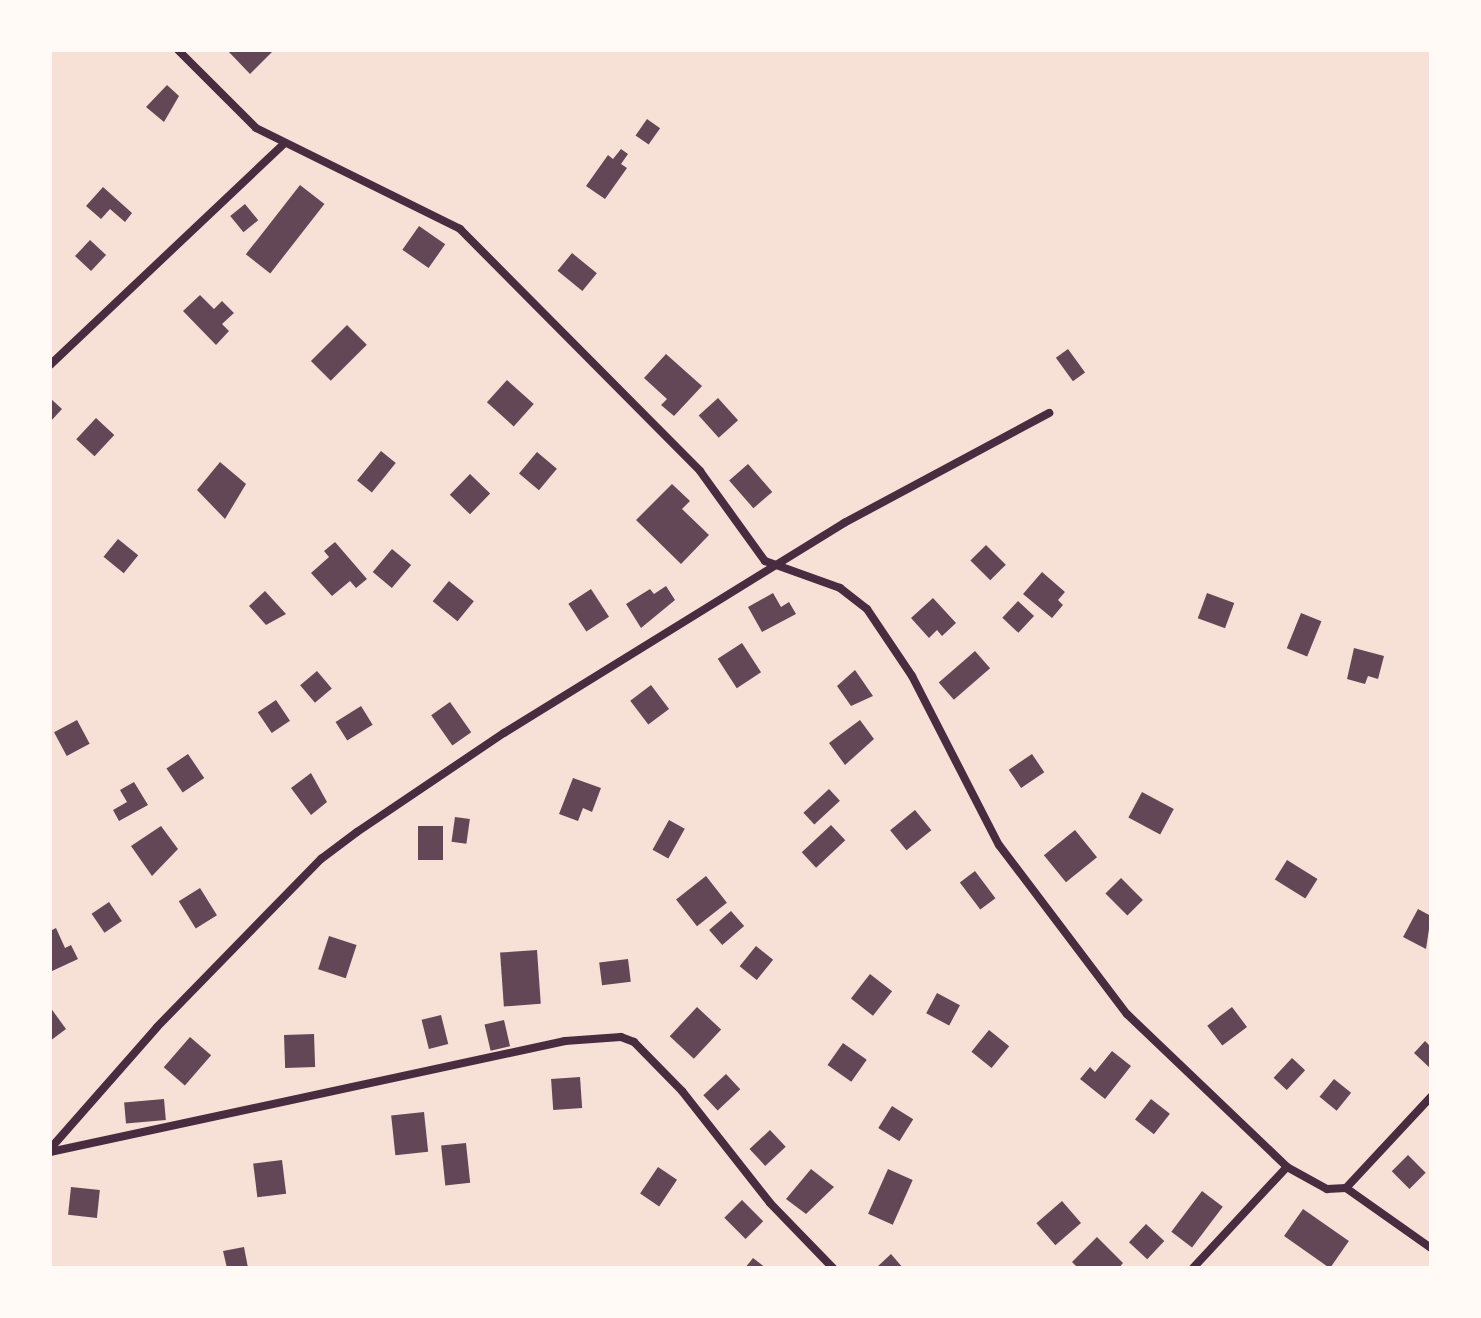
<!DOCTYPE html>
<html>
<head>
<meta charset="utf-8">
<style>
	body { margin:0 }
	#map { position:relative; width:1481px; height:1318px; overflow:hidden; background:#f7e1d7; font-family:"PT Sans Narrow",sans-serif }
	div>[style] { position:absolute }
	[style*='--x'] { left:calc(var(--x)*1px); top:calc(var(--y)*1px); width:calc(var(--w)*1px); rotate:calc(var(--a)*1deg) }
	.building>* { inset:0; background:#644757; transform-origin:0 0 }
	.minor>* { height:8px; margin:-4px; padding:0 4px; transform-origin:4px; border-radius:4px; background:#4a2c40 }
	span { translate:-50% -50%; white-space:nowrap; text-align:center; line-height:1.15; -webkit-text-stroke:6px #fffaf5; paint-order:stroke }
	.frame { position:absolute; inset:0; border:52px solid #fffaf5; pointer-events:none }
</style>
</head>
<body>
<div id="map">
	<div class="building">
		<i style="clip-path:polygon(227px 50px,274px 50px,250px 74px)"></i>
		<i style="clip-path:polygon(167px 85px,179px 96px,164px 122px,146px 107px)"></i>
		<i style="left:647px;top:119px;width:16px;height:20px;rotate:35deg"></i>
		<i style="clip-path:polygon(621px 149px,628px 154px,621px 164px,627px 168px,605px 199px,586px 186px,608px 155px,613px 159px)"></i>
		<i style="left:300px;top:185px;width:31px;height:88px;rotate:38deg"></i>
		<i style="clip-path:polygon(103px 187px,132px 213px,125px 222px,110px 209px,101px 219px,86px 206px)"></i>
		<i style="left:245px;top:204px;width:21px;height:19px;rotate:51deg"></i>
		<i style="left:419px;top:226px;width:32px;height:29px;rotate:35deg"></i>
		<i style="left:90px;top:240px;width:22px;height:22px;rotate:43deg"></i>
		<i style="left:572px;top:253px;width:32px;height:23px;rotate:39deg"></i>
		<i style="clip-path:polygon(200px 295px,214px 309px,222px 301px,234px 313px,222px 324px,229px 331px,216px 345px,183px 311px)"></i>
		<i style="left:347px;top:325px;width:28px;height:51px;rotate:45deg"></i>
		<i style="left:1068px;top:349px;width:29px;height:15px;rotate:54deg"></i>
		<i style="clip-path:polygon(666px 354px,702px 386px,674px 416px,661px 405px,667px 399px,644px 378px)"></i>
		<i style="left:507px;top:380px;width:36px;height:30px;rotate:42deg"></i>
		<i style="clip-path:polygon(50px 398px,62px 409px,50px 422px)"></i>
		<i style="left:718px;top:398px;width:30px;height:26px;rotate:48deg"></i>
		<i style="left:96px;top:418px;width:25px;height:29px;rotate:43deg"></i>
		<i style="left:381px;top:451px;width:19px;height:38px;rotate:39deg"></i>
		<i style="left:537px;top:452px;width:26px;height:28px;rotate:40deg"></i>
		<i style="clip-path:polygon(220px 462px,246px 484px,225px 519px,197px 490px)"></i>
		<i style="left:748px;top:464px;width:37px;height:25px;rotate:49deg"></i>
		<i style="left:470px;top:474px;width:28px;height:29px;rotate:44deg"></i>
		<i style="clip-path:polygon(672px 484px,690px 501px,682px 509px,709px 535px,681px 564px,636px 520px)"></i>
		<i style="left:118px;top:539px;width:26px;height:23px;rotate:39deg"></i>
		<i style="clip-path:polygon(335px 542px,367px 579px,356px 588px,350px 581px,332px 596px,311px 573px,329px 557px,324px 551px)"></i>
		<i style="left:986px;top:545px;width:28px;height:22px;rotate:45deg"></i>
		<i style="left:392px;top:549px;width:25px;height:30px;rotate:40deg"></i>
		<i style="clip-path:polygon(1042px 572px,1065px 592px,1058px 600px,1063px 605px,1052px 618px,1023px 594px)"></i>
		<i style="left:449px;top:581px;width:32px;height:26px;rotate:39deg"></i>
		<i style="clip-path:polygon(666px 586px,675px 600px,641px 628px,626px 604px,650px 589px,654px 594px)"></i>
		<i style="left:591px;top:589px;width:33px;height:27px;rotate:57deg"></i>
		<i style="clip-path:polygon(265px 591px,286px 614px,266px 625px,249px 606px)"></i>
		<i style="clip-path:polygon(773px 593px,781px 607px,789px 602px,796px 614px,762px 632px,748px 607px)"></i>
		<i style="left:1207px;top:593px;width:29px;height:27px;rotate:20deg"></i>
		<i style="clip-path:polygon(933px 598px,956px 623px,942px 636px,937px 630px,929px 638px,911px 618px)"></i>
		<i style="left:1018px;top:601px;width:22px;height:23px;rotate:43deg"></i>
		<i style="left:1301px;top:613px;width:22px;height:38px;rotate:22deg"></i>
		<i style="left:742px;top:643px;width:35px;height:29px;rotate:57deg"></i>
		<i style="clip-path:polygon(1354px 648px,1384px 656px,1378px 679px,1368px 676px,1365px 684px,1347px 679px)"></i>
		<i style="left:975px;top:651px;width:23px;height:48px;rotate:49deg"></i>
		<i style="clip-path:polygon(855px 670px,873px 696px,851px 706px,837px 686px)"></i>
		<i style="left:317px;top:671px;width:23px;height:22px;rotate:50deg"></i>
		<i style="left:651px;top:685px;width:30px;height:26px;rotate:53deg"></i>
		<i style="left:276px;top:700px;width:25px;height:22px;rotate:56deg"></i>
		<i style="left:450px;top:702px;width:37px;height:23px;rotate:55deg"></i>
		<i style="left:361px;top:706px;width:22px;height:30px;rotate:58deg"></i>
		<i style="left:77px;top:720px;width:27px;height:26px;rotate:62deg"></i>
		<i style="clip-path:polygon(860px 720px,874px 739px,845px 765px,829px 743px)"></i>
		<i style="left:188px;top:754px;width:29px;height:26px;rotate:56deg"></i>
		<i style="left:1032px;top:754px;width:22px;height:28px;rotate:56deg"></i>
		<i style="clip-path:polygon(311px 773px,327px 802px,311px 815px,291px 788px)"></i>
		<i style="clip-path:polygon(573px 778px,601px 788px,592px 812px,583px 808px,578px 821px,559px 814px)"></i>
		<i style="clip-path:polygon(134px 782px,148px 805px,119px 821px,113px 810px,127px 802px,120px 790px)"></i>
		<i style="left:829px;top:789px;width:16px;height:35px;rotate:47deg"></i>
		<i style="left:1142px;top:792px;width:36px;height:29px;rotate:28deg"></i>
		<i style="left:915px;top:810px;width:26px;height:32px;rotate:51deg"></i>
		<i style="left:455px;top:817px;width:15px;height:25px;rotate:8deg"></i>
		<i style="left:669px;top:820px;width:18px;height:34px;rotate:29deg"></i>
		<i style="left:831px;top:825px;width:21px;height:40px;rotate:47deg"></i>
		<i style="clip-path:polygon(161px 826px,178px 849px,152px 876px,131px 846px)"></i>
		<i style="left:418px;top:826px;width:25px;height:34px"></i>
		<i style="left:1075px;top:830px;width:35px;height:40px;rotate:51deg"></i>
		<i style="left:1287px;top:860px;width:36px;height:23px;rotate:32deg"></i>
		<i style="left:975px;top:871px;width:34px;height:19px;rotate:53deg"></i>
		<i style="left:706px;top:876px;width:34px;height:38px;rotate:52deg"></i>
		<i style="left:1121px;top:878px;width:31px;height:22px;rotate:45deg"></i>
		<i style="left:200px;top:888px;width:32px;height:25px;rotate:58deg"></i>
		<i style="left:109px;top:902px;width:23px;height:21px;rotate:56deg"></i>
		<i style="clip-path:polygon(1418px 909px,1431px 916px,1426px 949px,1403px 937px)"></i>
		<i style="left:731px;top:911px;width:20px;height:29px;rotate:49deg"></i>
		<i style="clip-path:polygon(56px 928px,65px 948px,71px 945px,78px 959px,50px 972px,50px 931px)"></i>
		<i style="left:329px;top:936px;width:29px;height:35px;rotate:18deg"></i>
		<i style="left:756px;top:946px;width:22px;height:26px;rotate:39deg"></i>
		<i style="left:537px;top:950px;width:54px;height:37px;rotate:86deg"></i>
		<i style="left:628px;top:959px;width:23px;height:29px;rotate:83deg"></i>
		<i style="left:870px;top:974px;width:28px;height:31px;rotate:38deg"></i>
		<i style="left:937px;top:993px;width:26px;height:23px;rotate:28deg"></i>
		<i style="clip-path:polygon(50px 1007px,66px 1029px,50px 1041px)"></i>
		<i style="left:697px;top:1007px;width:33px;height:40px;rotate:43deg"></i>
		<i style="left:1232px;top:1007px;width:25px;height:31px;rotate:53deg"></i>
		<i style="left:441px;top:1015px;width:30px;height:20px;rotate:76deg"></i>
		<i style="left:504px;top:1020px;width:27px;height:20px;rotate:77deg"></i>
		<i style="left:989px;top:1030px;width:26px;height:28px;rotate:39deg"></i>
		<i style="left:314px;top:1034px;width:33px;height:30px;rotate:88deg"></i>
		<i style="left:190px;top:1037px;width:28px;height:40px;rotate:41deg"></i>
		<i style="clip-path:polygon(1425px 1041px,1431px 1047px,1431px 1069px,1414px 1053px)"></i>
		<i style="left:843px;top:1043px;width:29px;height:27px;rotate:35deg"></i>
		<i style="clip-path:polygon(1112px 1051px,1131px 1066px,1105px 1099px,1080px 1079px,1090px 1067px,1095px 1072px)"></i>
		<i style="left:1292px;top:1058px;width:18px;height:27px;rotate:43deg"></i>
		<i style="left:726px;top:1074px;width:21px;height:31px;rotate:47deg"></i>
		<i style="left:580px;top:1077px;width:31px;height:29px;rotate:86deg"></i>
		<i style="left:1334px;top:1079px;width:22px;height:23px;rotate:39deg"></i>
		<i style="left:164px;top:1099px;width:21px;height:40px;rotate:85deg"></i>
		<i style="left:1151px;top:1099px;width:24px;height:26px;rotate:38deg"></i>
		<i style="left:892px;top:1106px;width:25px;height:26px;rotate:32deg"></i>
		<i style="left:424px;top:1112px;width:40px;height:33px;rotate:84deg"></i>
		<i style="left:770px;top:1130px;width:23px;height:28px;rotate:47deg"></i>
		<i style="left:466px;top:1143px;width:40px;height:25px;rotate:84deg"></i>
		<i style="left:1408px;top:1155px;width:25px;height:23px;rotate:45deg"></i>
		<i style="left:282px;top:1160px;width:34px;height:29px;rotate:83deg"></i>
		<i style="left:658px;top:1167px;width:23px;height:32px;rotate:34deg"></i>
		<i style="clip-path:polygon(811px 1169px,834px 1187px,806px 1214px,786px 1199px)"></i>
		<i style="left:888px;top:1169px;width:27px;height:49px;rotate:24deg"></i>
		<i style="left:71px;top:1187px;width:29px;height:28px;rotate:6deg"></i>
		<i style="left:1202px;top:1191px;width:26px;height:51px;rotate:37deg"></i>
		<i style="left:742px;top:1200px;width:30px;height:25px;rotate:45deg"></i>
		<i style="left:1062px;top:1201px;width:29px;height:34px;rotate:49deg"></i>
		<i style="left:1303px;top:1209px;width:56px;height:33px;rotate:35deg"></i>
		<i style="left:1146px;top:1224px;width:25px;height:25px;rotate:43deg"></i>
		<i style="clip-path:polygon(1097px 1237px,1123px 1263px,1119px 1268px,1078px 1268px,1072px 1262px)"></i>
		<i style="clip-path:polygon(244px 1247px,248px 1268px,227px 1268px,223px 1251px)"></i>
		<i style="clip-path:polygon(891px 1254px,903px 1268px,876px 1268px)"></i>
		<i style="clip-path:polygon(753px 1258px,766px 1268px,745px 1268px)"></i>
	</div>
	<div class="minor">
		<i style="--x:178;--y:50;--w:110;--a:45"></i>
		<i style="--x:256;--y:128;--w:228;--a:26.3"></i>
		<i style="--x:460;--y:229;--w:341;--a:45.2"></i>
		<i style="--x:700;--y:471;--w:111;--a:54.2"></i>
		<i style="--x:765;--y:561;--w:80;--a:19.8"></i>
		<i style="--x:840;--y:588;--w:34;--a:38"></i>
		<i style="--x:867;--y:609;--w:81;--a:56.1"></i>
		<i style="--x:912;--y:676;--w:190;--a:62.8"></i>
		<i style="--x:999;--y:845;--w:212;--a:52.9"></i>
		<i style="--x:1127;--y:1014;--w:221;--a:43.7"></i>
		<i style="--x:1287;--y:1167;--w:46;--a:28.8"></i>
		<i style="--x:1327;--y:1189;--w:19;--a:-3"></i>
		<i style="--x:1346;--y:1188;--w:104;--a:35.2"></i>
		<i style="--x:50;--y:365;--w:320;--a:-43.4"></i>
		<i style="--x:50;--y:1149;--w:162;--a:-48.7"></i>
		<i style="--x:157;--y:1027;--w:235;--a:-45.7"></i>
		<i style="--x:321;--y:859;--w:45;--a:-36.9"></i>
		<i style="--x:357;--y:832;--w:177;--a:-34"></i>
		<i style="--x:504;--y:733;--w:400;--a:-31.7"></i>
		<i style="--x:844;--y:523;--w:233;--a:-28.2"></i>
		<i style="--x:50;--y:1152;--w:527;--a:-12.16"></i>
		<i style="--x:565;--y:1041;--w:56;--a:-4.1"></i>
		<i style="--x:621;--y:1037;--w:14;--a:21"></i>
		<i style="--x:634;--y:1042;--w:69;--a:45.6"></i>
		<i style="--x:682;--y:1091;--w:142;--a:51.8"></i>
		<i style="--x:770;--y:1203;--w:91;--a:45.9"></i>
		<i style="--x:1346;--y:1188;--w:125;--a:-47"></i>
		<i style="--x:1193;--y:1268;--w:138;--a:-47.1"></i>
	</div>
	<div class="frame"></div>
</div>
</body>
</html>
